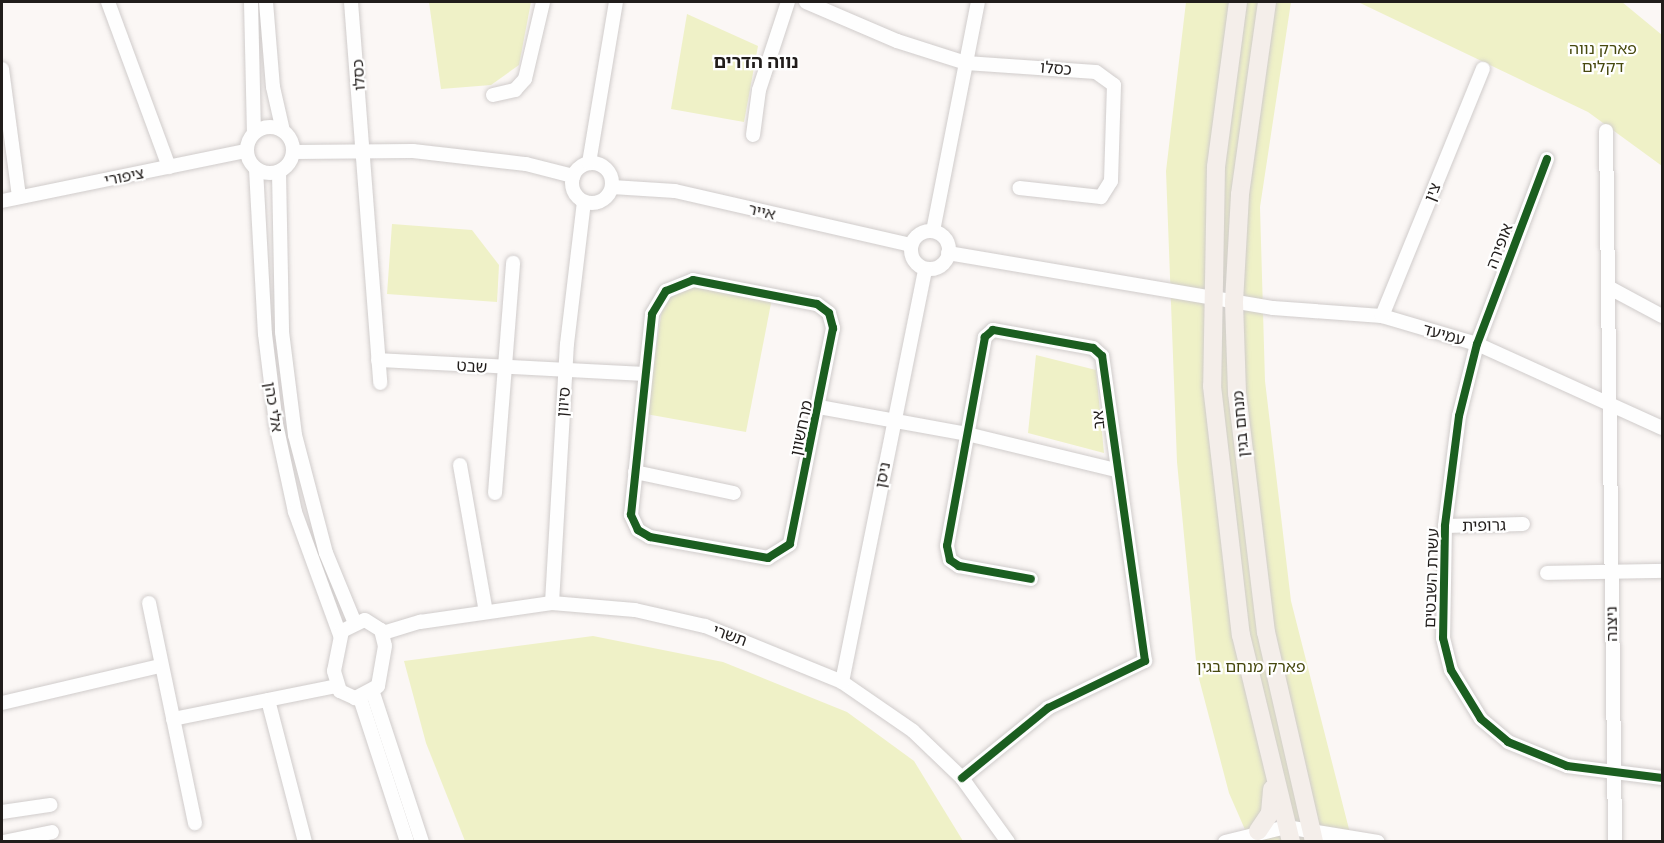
<!DOCTYPE html>
<html>
<head>
<meta charset="utf-8">
<style>
	body { margin:0 }
	#map { position:relative; width:1664px; height:843px; overflow:hidden; background:#fbf7f5; font-family:Lato,"Noto Sans Hebrew",sans-serif }
	div>[style] { position:absolute }
	[style*='--x'] { left:calc(var(--x)*1px); top:calc(var(--y)*1px); width:calc(var(--w)*1px); rotate:calc(var(--a)*1deg) }
	.green>* { inset:0; background:#eff1c7 }
	.roads { filter:drop-shadow(0 0 2px #d0cccb) drop-shadow(0 0 2px #d0cccb) }
	.minor>* { height:14px; margin:-7px; padding:0 7px; transform-origin:7px; border-radius:7px; background:#fefefe }
	.minor>.ring { margin:-7px; padding:0; box-sizing:content-box; background:none; border:14px solid #fefefe; border-radius:50% }
	.major>* { height:18px; margin:-9px; padding:0 9px; transform-origin:9px; border-radius:9px; background:#f4eeea }
	.cycleway>* { height:8px; margin:-4px; padding:0 4px; transform-origin:4px; border-radius:4px; background:#1b5e20 }
	span { translate:-50% -50%; white-space:nowrap; text-align:center; line-height:1.15; -webkit-text-stroke:4.5px #fff; paint-order:stroke }
	.park-label { font-size:16px; color:#47490f }
	.street-label { font-size:16px; color:#211d1b }
	.neighbourhood-label { font-size:18px; color:#211d1b; font-weight:700 }
	.frame { position:absolute; inset:0; border:3px solid #211d1b; pointer-events:none }
</style>
</head>
<body>
<div id="map">
	<div class="green">
		<i style="clip-path:polygon(429px 2px,531px 2px,519px 65px,491px 85px,441px 89px)"></i>
		<i style="clip-path:polygon(1186px 2px,1291px 2px,1260px 207px,1265px 381px,1291px 601px,1352px 841px,1250px 841px,1229px 793px,1197px 671px,1177px 462px,1166px 171px)"></i>
		<i style="clip-path:polygon(1358px 2px,1622px 2px,1662px 35px,1662px 166px,1588px 112px)"></i>
		<i style="clip-path:polygon(687px 14px,758px 46px,744px 122px,671px 109px)"></i>
		<i style="clip-path:polygon(392px 224px,472px 230px,499px 265px,497px 302px,387px 294px)"></i>
		<i style="clip-path:polygon(700px 280px,773px 293px,746px 432px,646px 414px,663px 303px,677px 289px)"></i>
		<i style="clip-path:polygon(1036px 355px,1096px 370px,1104px 453px,1028px 433px)"></i>
		<i style="clip-path:polygon(593px 636px,723px 662px,847px 712px,914px 761px,963px 841px,465px 841px,426px 743px,404px 661px)"></i>
	</div>
	<div class="roads">
		<div class="minor">
			<i style="--x:108;--y:2;--w:176;--a:69.7"></i>
			<i style="--x:251;--y:2;--w:130;--a:88.7"></i>
			<i style="--x:266;--y:2;--w:85;--a:85.3"></i>
			<i style="--x:273;--y:87;--w:45;--a:77.2"></i>
			<i style="--x:351;--y:2;--w:382;--a:85.6"></i>
			<i style="--x:806;--y:2;--w:99;--a:23.2"></i>
			<i style="--x:897;--y:41;--w:72;--a:17.7"></i>
			<i style="--x:966;--y:63;--w:130;--a:4"></i>
			<i style="--x:1096;--y:72;--w:22;--a:36"></i>
			<i style="--x:1114;--y:85;--w:96;--a:91.8"></i>
			<i style="--x:1111;--y:181;--w:19;--a:122"></i>
			<i style="--x:1101;--y:197;--w:82;--a:-173.7"></i>
			<i style="--x:2;--y:69;--w:129;--a:82.4"></i>
			<i style="--x:493;--y:95;--w:23;--a:-13"></i>
			<i style="--x:515;--y:90;--w:15;--a:-48"></i>
			<i style="--x:525;--y:79;--w:79;--a:-76.8"></i>
			<i class="ring" style="left:247px;top:127px;width:32px;height:32px"></i>
			<i style="--x:1606;--y:131;--w:711;--a:89.27"></i>
			<i style="--x:753;--y:135;--w:45;--a:-82.4"></i>
			<i style="--x:759;--y:90;--w:93;--a:-71.8"></i>
			<i style="--x:293;--y:152;--w:120;--a:-0.5"></i>
			<i style="--x:413;--y:151;--w:114;--a:6.6"></i>
			<i style="--x:526;--y:164;--w:49;--a:14.3"></i>
			<i style="--x:1547;--y:159;--w:198;--a:110.7"></i>
			<i style="--x:1477;--y:344;--w:74;--a:104"></i>
			<i style="--x:1459;--y:416;--w:111;--a:97.3"></i>
			<i style="--x:1445;--y:526;--w:112;--a:91"></i>
			<i style="--x:1443;--y:638;--w:33;--a:76"></i>
			<i style="--x:1451;--y:670;--w:57;--a:58.5"></i>
			<i style="--x:1481;--y:719;--w:35;--a:40"></i>
			<i style="--x:1508;--y:742;--w:64;--a:22.1"></i>
			<i style="--x:1567;--y:766;--w:96;--a:7.2"></i>
			<i class="ring" style="left:572px;top:163px;width:26px;height:26px"></i>
			<i style="--x:589;--y:163;--w:163;--a:-80.5"></i>
			<i style="--x:256;--y:169;--w:165;--a:86.9"></i>
			<i style="--x:265;--y:334;--w:91;--a:83"></i>
			<i style="--x:276;--y:424;--w:90;--a:77.8"></i>
			<i style="--x:295;--y:512;--w:131;--a:69.9"></i>
			<i style="--x:279;--y:172;--w:160;--a:88.9"></i>
			<i style="--x:282;--y:332;--w:104;--a:82.8"></i>
			<i style="--x:295;--y:435;--w:122;--a:75.3"></i>
			<i style="--x:326;--y:553;--w:74;--a:67.6"></i>
			<i style="--x:612;--y:187;--w:63;--a:3.6"></i>
			<i style="--x:675;--y:191;--w:242;--a:12.9"></i>
			<i style="--x:2;--y:201;--w:249;--a:-11.6"></i>
			<i style="--x:933;--y:231;--w:233;--a:-78.9"></i>
			<i class="ring" style="left:911px;top:231px;width:24px;height:24px"></i>
			<i style="--x:948;--y:253;--w:330;--a:9.6"></i>
			<i style="--x:1273;--y:308;--w:109;--a:4.2"></i>
			<i style="--x:1382;--y:316;--w:99;--a:16.4"></i>
			<i style="--x:1477;--y:344;--w:203;--a:24.4"></i>
			<i style="--x:693;--y:280;--w:126;--a:11"></i>
			<i style="--x:817;--y:304;--w:15;--a:37"></i>
			<i style="--x:829;--y:313;--w:16;--a:75"></i>
			<i style="--x:833;--y:328;--w:220;--a:101.3"></i>
			<i style="--x:790;--y:544;--w:26;--a:148"></i>
			<i style="--x:768;--y:558;--w:120;--a:-169.9"></i>
			<i style="--x:650;--y:537;--w:14;--a:-150"></i>
			<i style="--x:638;--y:530;--w:17;--a:-115"></i>
			<i style="--x:631;--y:515;--w:202;--a:-84"></i>
			<i style="--x:652;--y:314;--w:27;--a:-59"></i>
			<i style="--x:666;--y:291;--w:29;--a:-22"></i>
			<i style="--x:1608;--y:287;--w:61;--a:28.2"></i>
			<i style="--x:1382;--y:316;--w:267;--a:-67.8"></i>
			<i style="--x:378;--y:360;--w:265;--a:3"></i>
			<i style="--x:819;--y:407;--w:150;--a:10.3"></i>
			<i style="--x:967;--y:434;--w:153;--a:13.6"></i>
			<i style="--x:460;--y:465;--w:149;--a:80"></i>
			<i style="--x:635;--y:472;--w:101;--a:12"></i>
			<i style="--x:495;--y:493;--w:231;--a:-85.5"></i>
			<i style="--x:1445;--y:526;--w:78;--a:-1.5"></i>
			<i style="--x:1547;--y:573;--w:115;--a:-1"></i>
			<i style="--x:149;--y:603;--w:225;--a:78.2"></i>
			<i style="--x:552;--y:603;--w:259;--a:-86.7"></i>
			<i style="--x:567;--y:344;--w:143;--a:-83.2"></i>
			<i style="--x:365;--y:620;--w:19;--a:32"></i>
			<i style="--x:381;--y:630;--w:16;--a:76"></i>
			<i style="--x:385;--y:646;--w:41;--a:99.9"></i>
			<i style="--x:378;--y:686;--w:26;--a:152"></i>
			<i style="--x:355;--y:698;--w:17;--a:-155"></i>
			<i style="--x:340;--y:691;--w:21;--a:-107"></i>
			<i style="--x:334;--y:671;--w:41;--a:-78.7"></i>
			<i style="--x:342;--y:631;--w:25;--a:-26"></i>
			<i style="--x:383;--y:633;--w:39;--a:-17"></i>
			<i style="--x:420;--y:622;--w:133;--a:-8.2"></i>
			<i style="--x:552;--y:603;--w:83;--a:4.8"></i>
			<i style="--x:635;--y:610;--w:72;--a:12.9"></i>
			<i style="--x:705;--y:626;--w:148;--a:22.2"></i>
			<i style="--x:842;--y:682;--w:86;--a:34.6"></i>
			<i style="--x:913;--y:731;--w:68;--a:43.8"></i>
			<i style="--x:962;--y:778;--w:79;--a:54.3"></i>
			<i style="--x:842;--y:682;--w:421;--a:-78.6"></i>
			<i style="--x:373;--y:693;--w:157;--a:71.8"></i>
			<i style="--x:360;--y:698;--w:151;--a:71.9"></i>
			<i style="--x:268;--y:700;--w:147;--a:75.4"></i>
			<i style="--x:2;--y:703;--w:162;--a:-13.2"></i>
			<i style="--x:173;--y:719;--w:167;--a:-11.4"></i>
			<i style="--x:962;--y:778;--w:111;--a:-39.1"></i>
			<i style="--x:1048;--y:708;--w:108;--a:-25.9"></i>
			<i style="--x:1145;--y:661;--w:308;--a:-98"></i>
			<i style="--x:1102;--y:356;--w:12;--a:-138"></i>
			<i style="--x:1093;--y:348;--w:102;--a:-169.8"></i>
			<i style="--x:993;--y:330;--w:11;--a:139"></i>
			<i style="--x:985;--y:337;--w:212;--a:100.3"></i>
			<i style="--x:947;--y:546;--w:14;--a:78"></i>
			<i style="--x:950;--y:560;--w:11;--a:34"></i>
			<i style="--x:959;--y:566;--w:73;--a:10.2"></i>
			<i style="--x:2;--y:812;--w:49;--a:-8.3"></i>
			<i style="--x:3;--y:842;--w:50;--a:-11.5"></i>
			<i style="--x:1225;--y:842;--w:63;--a:-13.8"></i>
			<i style="--x:1286;--y:827;--w:93;--a:9.3"></i>
		</div>
		<div class="major">
			<i style="--x:1238;--y:2;--w:166;--a:97.6"></i>
			<i style="--x:1216;--y:167;--w:219;--a:91"></i>
			<i style="--x:1212;--y:386;--w:251;--a:83.4"></i>
			<i style="--x:1241;--y:635;--w:213;--a:76.4"></i>
			<i style="--x:1267;--y:2;--w:195;--a:98"></i>
			<i style="--x:1240;--y:195;--w:107;--a:93.2"></i>
			<i style="--x:1234;--y:302;--w:91;--a:88.1"></i>
			<i style="--x:1237;--y:393;--w:241;--a:83.1"></i>
			<i style="--x:1266;--y:632;--w:215;--a:77.1"></i>
			<i style="--x:1258;--y:831;--w:22;--a:-56"></i>
			<i style="--x:1270;--y:813;--w:24;--a:-85"></i>
		</div>
	</div>
	<div class="cycleway">
		<i style="--x:1547;--y:159;--w:198;--a:110.7"></i>
		<i style="--x:1477;--y:344;--w:74;--a:104"></i>
		<i style="--x:1459;--y:416;--w:111;--a:97.3"></i>
		<i style="--x:1445;--y:526;--w:112;--a:91"></i>
		<i style="--x:1443;--y:638;--w:33;--a:76"></i>
		<i style="--x:1451;--y:670;--w:57;--a:58.5"></i>
		<i style="--x:1481;--y:719;--w:35;--a:40"></i>
		<i style="--x:1508;--y:742;--w:64;--a:22.1"></i>
		<i style="--x:1567;--y:766;--w:96;--a:7.2"></i>
		<i style="--x:693;--y:280;--w:126;--a:11"></i>
		<i style="--x:817;--y:304;--w:15;--a:37"></i>
		<i style="--x:829;--y:313;--w:16;--a:75"></i>
		<i style="--x:833;--y:328;--w:220;--a:101.3"></i>
		<i style="--x:790;--y:544;--w:26;--a:148"></i>
		<i style="--x:768;--y:558;--w:120;--a:-169.9"></i>
		<i style="--x:650;--y:537;--w:14;--a:-150"></i>
		<i style="--x:638;--y:530;--w:17;--a:-115"></i>
		<i style="--x:631;--y:515;--w:202;--a:-84"></i>
		<i style="--x:652;--y:314;--w:27;--a:-59"></i>
		<i style="--x:666;--y:291;--w:29;--a:-22"></i>
		<i style="--x:962;--y:778;--w:111;--a:-39.1"></i>
		<i style="--x:1048;--y:708;--w:108;--a:-25.9"></i>
		<i style="--x:1145;--y:661;--w:308;--a:-98"></i>
		<i style="--x:1102;--y:356;--w:12;--a:-138"></i>
		<i style="--x:1093;--y:348;--w:102;--a:-169.8"></i>
		<i style="--x:993;--y:330;--w:11;--a:139"></i>
		<i style="--x:985;--y:337;--w:212;--a:100.3"></i>
		<i style="--x:947;--y:546;--w:14;--a:78"></i>
		<i style="--x:950;--y:560;--w:11;--a:34"></i>
		<i style="--x:959;--y:566;--w:73;--a:10.2"></i>
	</div>
	<div class="park-label">
		<span style="left:1603px;top:57px">פארק נווה<br>דקלים</span>
		<span style="left:1251px;top:666px">פארק מנחם בגין</span>
	</div>
	<div class="street-label">
		<span style="left:1056px;top:68px;rotate:5deg">כסלו</span>
		<span style="left:358px;top:75px;rotate:-94deg">כסלו</span>
		<span style="left:124px;top:176px;rotate:-11deg">ציפורי</span>
		<span style="left:1432px;top:192px;rotate:-68deg">צין</span>
		<span style="left:762px;top:211px;rotate:13deg">אייר</span>
		<span style="left:1499px;top:246px;rotate:-69deg">אופירה</span>
		<span style="left:1444px;top:334px;rotate:16deg">עמיעד</span>
		<span style="left:472px;top:366px;rotate:4deg">שבט</span>
		<span style="left:563px;top:402px;rotate:-85deg">סיוון</span>
		<span style="left:274px;top:407px;rotate:81deg">אלי כהן</span>
		<span style="left:1098px;top:420px;rotate:-95deg">אב</span>
		<span style="left:1240px;top:424px;rotate:-95deg">מנחם בגין</span>
		<span style="left:801px;top:428px;rotate:-78deg">מרחשוון</span>
		<span style="left:882px;top:475px;rotate:-79deg">ניסן</span>
		<span style="left:1484px;top:525px;rotate:-1deg">גרופית</span>
		<span style="left:1431px;top:578px;rotate:-88deg">עשרת השבטים</span>
		<span style="left:1611px;top:624px;rotate:-91deg">ניצנה</span>
		<span style="left:730px;top:635px;rotate:20deg">תשרי</span>
	</div>
	<div class="neighbourhood-label">
		<span style="left:756px;top:61px">נווה הדרים</span>
	</div>
	<div class="frame"></div>
</div>
</body>
</html>
